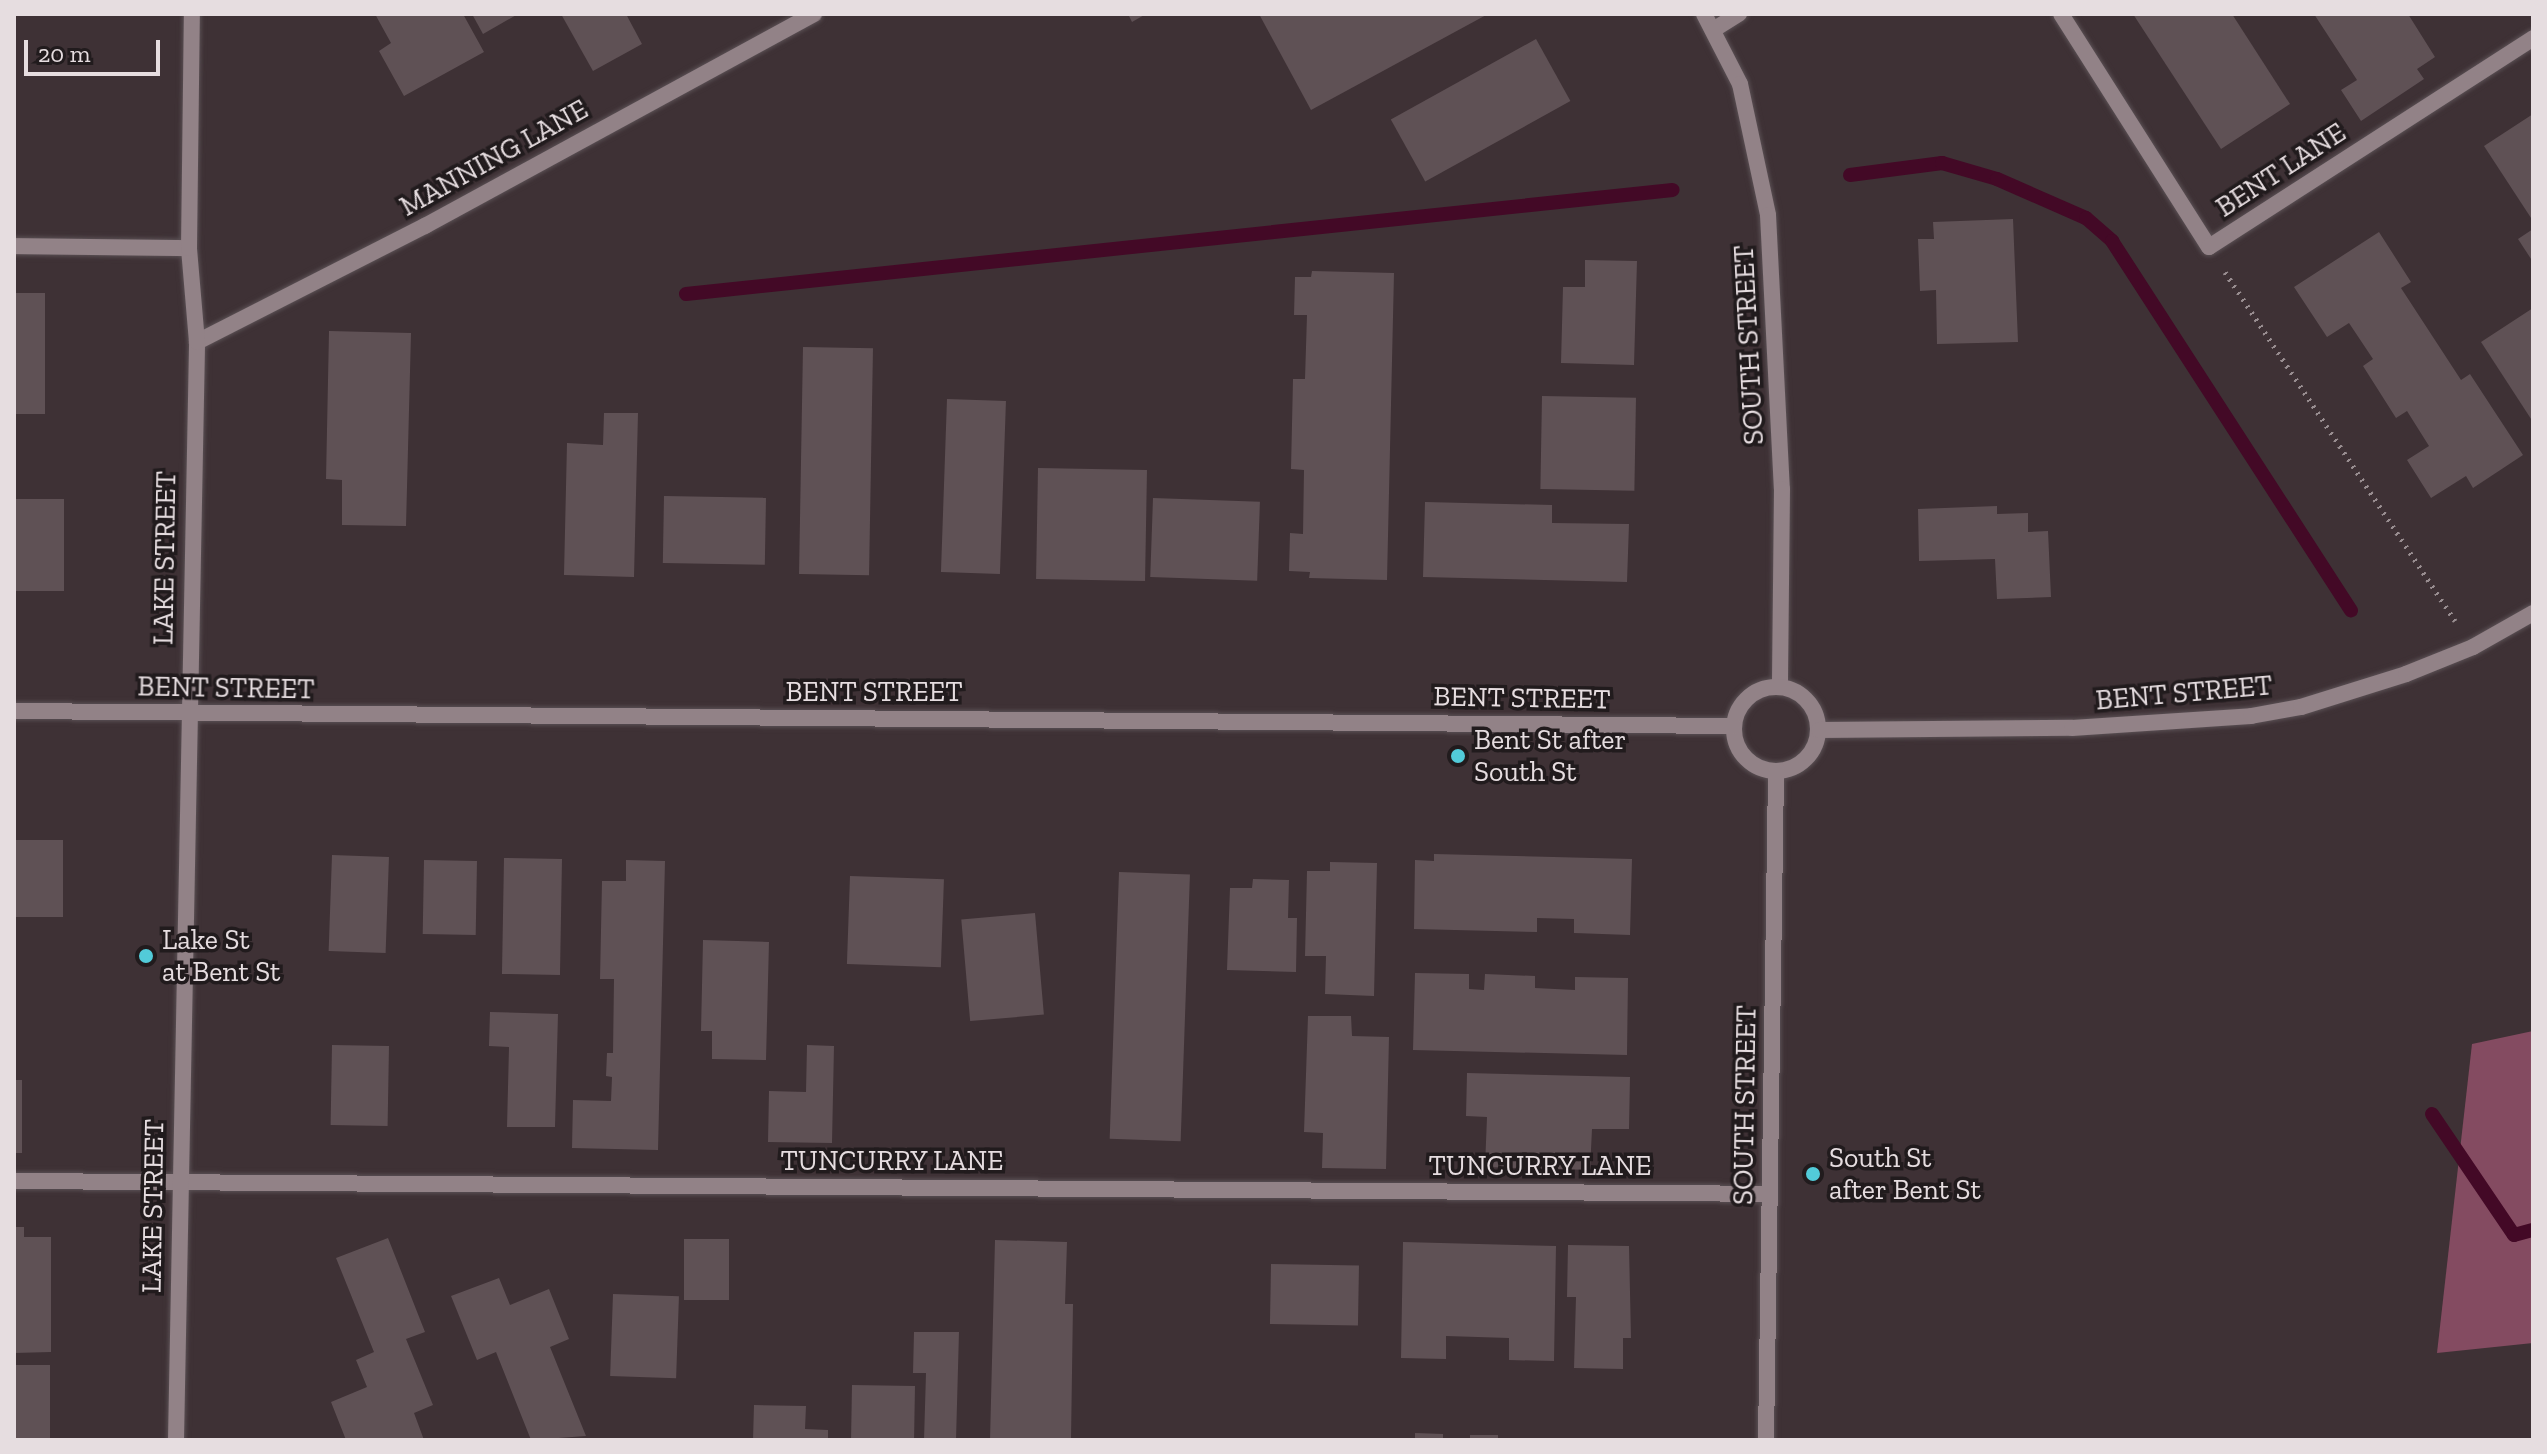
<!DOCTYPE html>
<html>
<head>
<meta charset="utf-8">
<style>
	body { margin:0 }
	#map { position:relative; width:2547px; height:1454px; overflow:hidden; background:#3e3135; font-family:"Zilla Slab",serif }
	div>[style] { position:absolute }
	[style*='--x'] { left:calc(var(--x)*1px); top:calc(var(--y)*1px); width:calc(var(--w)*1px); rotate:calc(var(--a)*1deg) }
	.green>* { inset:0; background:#844b61 }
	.stream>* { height:14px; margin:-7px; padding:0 7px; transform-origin:7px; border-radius:7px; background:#430926 }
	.building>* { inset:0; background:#5f5155; transform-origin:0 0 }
	.path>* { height:5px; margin-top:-2.5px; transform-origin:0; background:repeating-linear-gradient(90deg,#988d90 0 2px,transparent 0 8px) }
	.roads { filter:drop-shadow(0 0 2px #5a5054) drop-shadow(0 0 2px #5a5054) }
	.service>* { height:16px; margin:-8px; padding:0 8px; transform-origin:8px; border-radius:8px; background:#928287 }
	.minor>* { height:16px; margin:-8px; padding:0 8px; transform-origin:8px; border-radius:8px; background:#928287 }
	.tertiary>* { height:16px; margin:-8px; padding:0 8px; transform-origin:8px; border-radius:8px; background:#928287 }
	.tertiary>.ring { margin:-8px; padding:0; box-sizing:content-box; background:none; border:16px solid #928287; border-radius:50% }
	.dots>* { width:22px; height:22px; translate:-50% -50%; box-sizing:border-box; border:4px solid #211b1d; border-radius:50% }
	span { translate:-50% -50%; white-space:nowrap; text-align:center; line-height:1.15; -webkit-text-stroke:7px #211b1d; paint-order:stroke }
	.street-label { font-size:28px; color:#e6dde0 }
	.poi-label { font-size:28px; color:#e6dde0 }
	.left { translate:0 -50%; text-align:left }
	.frame { position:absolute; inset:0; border:16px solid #e6dde0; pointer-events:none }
	.scale { position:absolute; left:24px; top:40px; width:136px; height:36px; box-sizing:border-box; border:4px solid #e6dde0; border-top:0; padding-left:10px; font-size:24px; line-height:28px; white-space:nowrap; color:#e6dde0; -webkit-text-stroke:6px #211b1d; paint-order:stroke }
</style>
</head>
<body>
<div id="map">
	<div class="green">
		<i style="clip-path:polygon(2533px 1031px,2533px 1343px,2437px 1353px,2472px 1044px)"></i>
	</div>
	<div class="stream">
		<i style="--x:1850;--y:175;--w:93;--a:-7.4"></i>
		<i style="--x:1942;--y:163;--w:57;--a:16.2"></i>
		<i style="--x:1997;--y:179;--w:97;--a:23.7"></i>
		<i style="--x:2086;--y:218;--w:35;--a:41"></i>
		<i style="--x:2112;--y:241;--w:440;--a:57.1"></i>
		<i style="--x:686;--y:294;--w:992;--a:-6.02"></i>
		<i style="--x:2432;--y:1114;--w:146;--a:55.9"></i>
		<i style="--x:2514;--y:1235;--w:20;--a:-15"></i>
	</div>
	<div class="building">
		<i style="clip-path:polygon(375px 14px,463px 14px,484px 52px,404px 96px,379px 51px,391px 43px)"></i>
		<i style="clip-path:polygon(472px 14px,518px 14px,483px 34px)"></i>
		<i style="clip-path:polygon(561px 14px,626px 14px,642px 44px,593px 71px)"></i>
		<i style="clip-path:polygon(1128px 14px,1146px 14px,1132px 22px)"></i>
		<i style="clip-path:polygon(1259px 14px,1488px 14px,1311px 110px)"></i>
		<i style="clip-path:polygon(2133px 14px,2232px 14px,2290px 104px,2221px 149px)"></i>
		<i style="clip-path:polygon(2314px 14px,2408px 14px,2435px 57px,2417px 69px,2424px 79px,2361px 121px,2341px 90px,2357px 80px)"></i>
		<i style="left:1536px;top:39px;width:71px;height:166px;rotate:61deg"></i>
		<i style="clip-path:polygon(2533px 114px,2533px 221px,2484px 146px)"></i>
		<i style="clip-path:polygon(2013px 219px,2018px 342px,1937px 344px,1936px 290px,1920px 291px,1918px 239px,1934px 239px,1933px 222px)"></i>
		<i style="clip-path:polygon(2533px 229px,2533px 262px,2518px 239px)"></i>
		<i style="clip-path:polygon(2379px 232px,2411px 282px,2401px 288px,2461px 380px,2470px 374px,2523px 455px,2473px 488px,2466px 476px,2431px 498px,2407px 460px,2429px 446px,2407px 411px,2396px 418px,2363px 366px,2373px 359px,2349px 323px,2327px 337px,2294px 287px)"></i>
		<i style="clip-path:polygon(1585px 260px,1637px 261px,1634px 365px,1561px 363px,1563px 287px,1585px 287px)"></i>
		<i style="clip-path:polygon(1312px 271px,1394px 273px,1387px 580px,1309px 578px,1310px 572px,1289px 571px,1290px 533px,1303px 534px,1304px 470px,1291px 469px,1293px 379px,1305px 379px,1307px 315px,1294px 315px,1295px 277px,1311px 277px)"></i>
		<i style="left:14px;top:293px;width:31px;height:121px"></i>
		<i style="clip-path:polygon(2533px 308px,2533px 422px,2481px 342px)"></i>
		<i style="clip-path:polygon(329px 331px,411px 333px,406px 526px,342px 525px,342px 480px,326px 479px)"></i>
		<i style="left:803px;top:347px;width:70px;height:227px;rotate:1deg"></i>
		<i style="left:1542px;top:396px;width:94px;height:93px;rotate:1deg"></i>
		<i style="left:947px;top:399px;width:59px;height:173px;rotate:2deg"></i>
		<i style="clip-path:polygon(604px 413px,638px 413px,634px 577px,564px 575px,567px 443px,603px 445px)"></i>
		<i style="left:1038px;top:468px;width:109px;height:111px;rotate:1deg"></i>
		<i style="left:664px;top:496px;width:102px;height:67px;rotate:1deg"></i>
		<i style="left:1153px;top:498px;width:107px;height:79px;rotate:2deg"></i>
		<i style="left:14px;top:499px;width:50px;height:92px"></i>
		<i style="clip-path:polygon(1425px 502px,1552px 505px,1552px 523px,1629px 524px,1627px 582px,1423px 577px)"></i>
		<i style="clip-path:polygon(1997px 506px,1997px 514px,2028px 513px,2028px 532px,2048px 531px,2051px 597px,1997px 599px,1995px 559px,1919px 561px,1918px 509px)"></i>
		<i style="left:14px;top:840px;width:49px;height:77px"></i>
		<i style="clip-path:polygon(1434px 854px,1632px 859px,1630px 935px,1574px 933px,1574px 919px,1537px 918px,1537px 932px,1414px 929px,1415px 860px,1434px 861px)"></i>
		<i style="left:332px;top:855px;width:57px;height:96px;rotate:2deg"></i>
		<i style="left:504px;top:858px;width:58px;height:116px;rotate:1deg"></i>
		<i style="left:424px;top:860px;width:53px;height:74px;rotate:1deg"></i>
		<i style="clip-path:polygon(626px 860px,665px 861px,658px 1150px,572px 1148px,573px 1100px,611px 1101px,612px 1077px,606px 1076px,607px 1053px,613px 1053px,614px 979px,600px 979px,602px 881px,626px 881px)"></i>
		<i style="clip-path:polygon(1330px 862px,1377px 863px,1374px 996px,1325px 994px,1326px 956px,1305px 956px,1307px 871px,1330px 871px)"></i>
		<i style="left:1119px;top:872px;width:71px;height:267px;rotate:2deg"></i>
		<i style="left:850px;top:876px;width:94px;height:88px;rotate:2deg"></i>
		<i style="clip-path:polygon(1253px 879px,1289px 880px,1288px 918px,1297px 918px,1296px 972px,1227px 970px,1230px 888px,1252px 888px)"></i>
		<i style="left:1035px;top:913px;width:102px;height:74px;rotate:85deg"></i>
		<i style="clip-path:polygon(703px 940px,769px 942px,766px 1060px,712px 1059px,712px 1031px,701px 1031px)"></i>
		<i style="clip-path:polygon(1415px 973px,1469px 974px,1469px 989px,1484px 990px,1485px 974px,1535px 976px,1535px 988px,1575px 990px,1575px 977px,1628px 978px,1627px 1055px,1413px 1050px)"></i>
		<i style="clip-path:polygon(490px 1012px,558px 1014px,555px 1127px,507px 1127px,509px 1047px,489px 1046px)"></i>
		<i style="clip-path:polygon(1308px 1016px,1351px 1016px,1352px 1036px,1389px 1037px,1386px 1169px,1322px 1168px,1323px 1133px,1304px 1132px)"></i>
		<i style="left:332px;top:1045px;width:57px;height:80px;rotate:1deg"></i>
		<i style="clip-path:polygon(807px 1045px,834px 1046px,832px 1143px,768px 1142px,769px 1091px,806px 1092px)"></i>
		<i style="clip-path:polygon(1467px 1073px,1630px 1077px,1629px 1129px,1592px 1129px,1590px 1170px,1485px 1167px,1487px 1117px,1466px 1116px)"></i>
		<i style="left:14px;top:1080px;width:8px;height:73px"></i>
		<i style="clip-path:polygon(14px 1227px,24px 1227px,24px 1237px,51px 1237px,51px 1352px,14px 1353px)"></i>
		<i style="clip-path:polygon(388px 1238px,425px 1332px,406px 1339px,433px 1405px,414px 1413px,424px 1440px,346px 1440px,331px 1402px,367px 1387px,356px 1360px,374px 1352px,336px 1258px)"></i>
		<i style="left:684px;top:1239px;width:45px;height:61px"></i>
		<i style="clip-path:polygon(995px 1240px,1067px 1242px,1065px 1304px,1073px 1304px,1071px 1440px,990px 1440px)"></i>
		<i style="clip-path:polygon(1403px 1242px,1556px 1246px,1554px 1361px,1509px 1360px,1509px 1338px,1446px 1336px,1446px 1359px,1401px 1358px)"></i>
		<i style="clip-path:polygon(1568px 1245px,1629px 1246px,1631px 1338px,1623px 1338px,1623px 1369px,1574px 1368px,1576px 1297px,1567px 1297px)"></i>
		<i style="left:1271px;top:1264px;width:88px;height:60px;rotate:1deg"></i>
		<i style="clip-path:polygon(499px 1278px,510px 1305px,549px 1289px,569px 1339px,550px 1347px,586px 1436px,531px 1440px,496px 1352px,477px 1360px,451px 1296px)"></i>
		<i style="left:613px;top:1294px;width:66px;height:82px;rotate:2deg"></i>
		<i style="clip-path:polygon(914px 1332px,959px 1332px,956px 1440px,924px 1440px,926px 1373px,913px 1373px)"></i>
		<i style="left:14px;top:1365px;width:36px;height:75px"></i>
		<i style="left:852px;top:1385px;width:63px;height:55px;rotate:1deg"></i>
		<i style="clip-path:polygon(754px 1405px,806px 1406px,805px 1429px,828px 1430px,828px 1440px,753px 1440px)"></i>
		<i style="clip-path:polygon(1415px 1433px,1443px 1434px,1443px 1440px,1415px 1440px)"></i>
		<i style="left:1470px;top:1435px;width:28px;height:5px"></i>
	</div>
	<div class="path">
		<i style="--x:2225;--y:272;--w:418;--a:56.6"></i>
	</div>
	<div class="roads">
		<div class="service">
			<i style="--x:2061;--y:14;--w:276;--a:57.6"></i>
			<i style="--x:2209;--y:247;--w:386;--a:-32.8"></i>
			<i style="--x:14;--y:246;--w:175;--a:0.7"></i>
			<i style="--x:197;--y:342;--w:256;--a:-27"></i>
			<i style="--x:425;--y:226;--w:443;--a:-28.6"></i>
			<i style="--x:14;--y:1181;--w:1756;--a:0.42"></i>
		</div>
		<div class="minor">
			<i style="--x:1713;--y:30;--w:31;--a:-32"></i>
			<i style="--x:176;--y:1440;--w:1098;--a:-88.9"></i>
			<i style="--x:197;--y:342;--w:94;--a:-94.9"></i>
			<i style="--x:189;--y:248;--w:234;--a:-89.3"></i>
		</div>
		<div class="tertiary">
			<i style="--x:1704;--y:14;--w:79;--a:62.8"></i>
			<i style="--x:1740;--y:84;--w:134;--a:77.9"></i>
			<i style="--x:1768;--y:215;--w:274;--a:87.1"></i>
			<i style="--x:1782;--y:489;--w:197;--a:90.6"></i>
			<i class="ring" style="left:1734px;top:687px;width:68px;height:68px"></i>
			<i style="--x:14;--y:711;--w:1720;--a:0.5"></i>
			<i style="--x:1819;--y:730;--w:253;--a:-0.5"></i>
			<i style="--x:2072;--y:728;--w:179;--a:-3.8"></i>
			<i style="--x:2251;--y:716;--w:51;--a:-10.2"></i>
			<i style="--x:2301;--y:707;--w:110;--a:-17.4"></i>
			<i style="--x:2406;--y:674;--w:72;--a:-21.9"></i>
			<i style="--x:2473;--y:647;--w:69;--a:-29.5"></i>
			<i style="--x:1766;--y:1440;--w:669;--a:-89.14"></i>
		</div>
	</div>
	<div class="dots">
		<i style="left:1458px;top:756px;background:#52cbd9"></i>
		<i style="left:146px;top:956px;background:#52cbd9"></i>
		<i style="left:1813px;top:1174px;background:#52cbd9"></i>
	</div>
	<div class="street-label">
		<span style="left:494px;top:158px;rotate:-29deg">MANNING LANE</span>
		<span style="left:2281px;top:170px;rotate:-33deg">BENT LANE</span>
		<span style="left:1749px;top:345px;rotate:-93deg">SOUTH STREET</span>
		<span style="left:165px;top:558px;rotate:-89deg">LAKE STREET</span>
		<span style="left:226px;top:688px;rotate:1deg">BENT STREET</span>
		<span style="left:874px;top:692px">BENT STREET</span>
		<span style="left:2184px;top:693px;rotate:-5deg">BENT STREET</span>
		<span style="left:1522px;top:698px;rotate:1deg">BENT STREET</span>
		<span style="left:1745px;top:1105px;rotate:-89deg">SOUTH STREET</span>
		<span style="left:892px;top:1161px">TUNCURRY LANE</span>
		<span style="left:1540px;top:1166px">TUNCURRY LANE</span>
		<span style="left:153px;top:1206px;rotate:-89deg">LAKE STREET</span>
	</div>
	<div class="poi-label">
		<span class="left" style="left:1474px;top:756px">Bent St after<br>South St</span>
		<span class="left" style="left:162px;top:956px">Lake St<br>at Bent St</span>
		<span class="left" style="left:1829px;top:1174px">South St<br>after Bent St</span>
	</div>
	<div class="frame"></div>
	<div class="scale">20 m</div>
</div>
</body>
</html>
